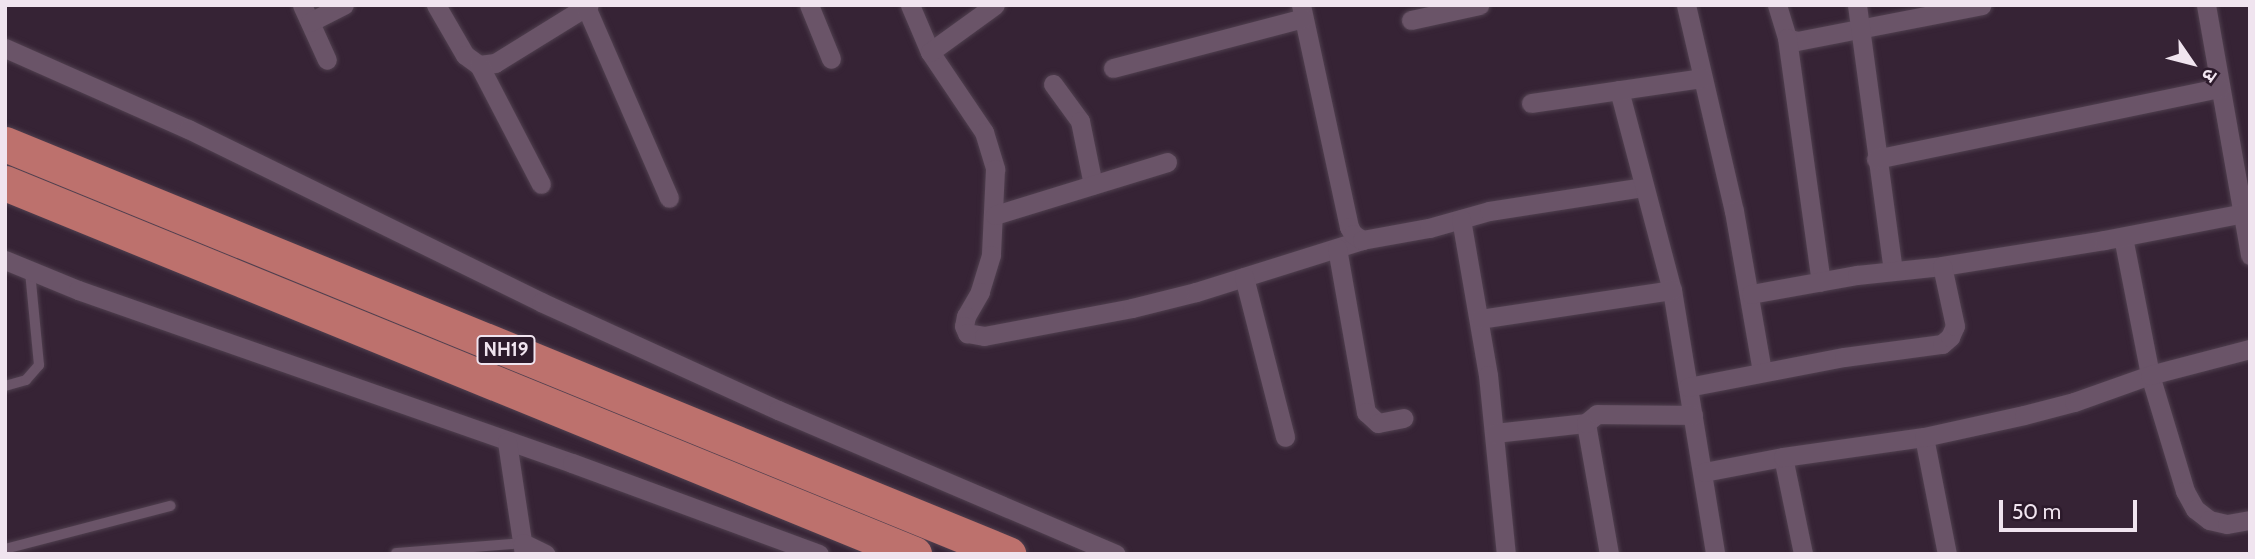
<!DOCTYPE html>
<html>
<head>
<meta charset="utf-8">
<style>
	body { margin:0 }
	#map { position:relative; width:2255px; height:559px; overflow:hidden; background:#362335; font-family:Cabin,"Noto Sans Devanagari",sans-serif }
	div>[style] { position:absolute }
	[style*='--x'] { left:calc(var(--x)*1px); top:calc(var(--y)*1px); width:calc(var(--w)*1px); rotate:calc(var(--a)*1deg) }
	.roads { filter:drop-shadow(0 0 2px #50404f) drop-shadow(0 0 2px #50404f) }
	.lane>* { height:10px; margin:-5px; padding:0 5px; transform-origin:5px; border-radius:5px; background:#6a5468 }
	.street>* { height:19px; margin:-9.5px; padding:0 9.5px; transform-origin:9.5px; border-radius:9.5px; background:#6a5468 }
	.highway>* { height:35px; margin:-17.5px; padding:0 17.5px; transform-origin:17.5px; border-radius:17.5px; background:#bd716d }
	span { translate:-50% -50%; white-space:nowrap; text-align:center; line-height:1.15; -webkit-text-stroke:7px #2c1a2b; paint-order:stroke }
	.shield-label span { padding:2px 5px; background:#2c1a2b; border:2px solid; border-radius:5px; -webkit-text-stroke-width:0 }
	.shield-label { font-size:19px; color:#f0e4ef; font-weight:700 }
	.frame { position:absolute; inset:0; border:7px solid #f0e4ef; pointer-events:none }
	.north { position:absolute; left:2157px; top:28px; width:70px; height:70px; -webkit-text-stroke:5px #2c1a2b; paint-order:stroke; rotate:125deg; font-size:19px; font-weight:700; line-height:28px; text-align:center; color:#f0e4ef }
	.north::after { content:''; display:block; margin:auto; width:24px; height:32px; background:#f0e4ef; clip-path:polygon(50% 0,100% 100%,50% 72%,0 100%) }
	.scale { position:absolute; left:1999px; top:500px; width:138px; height:32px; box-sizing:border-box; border:4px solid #f0e4ef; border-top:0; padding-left:9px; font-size:21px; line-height:24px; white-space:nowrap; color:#f0e4ef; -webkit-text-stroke:5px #2c1a2b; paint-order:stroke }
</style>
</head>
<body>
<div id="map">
	<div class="roads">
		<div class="lane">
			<i style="--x:5;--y:386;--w:22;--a:-16"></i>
			<i style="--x:26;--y:380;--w:20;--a:-49"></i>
			<i style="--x:39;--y:365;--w:94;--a:-95.5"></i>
			<i style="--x:5;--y:549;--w:171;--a:-14.6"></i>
			<i style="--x:396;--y:553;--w:127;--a:-4.5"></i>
		</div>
		<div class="street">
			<i style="--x:302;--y:5;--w:60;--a:65.6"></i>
			<i style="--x:436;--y:5;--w:58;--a:59.9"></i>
			<i style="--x:465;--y:55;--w:17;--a:36"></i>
			<i style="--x:479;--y:65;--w:16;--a:-7"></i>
			<i style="--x:495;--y:63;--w:110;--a:-31.7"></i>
			<i style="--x:809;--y:5;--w:58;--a:67.8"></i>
			<i style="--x:910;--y:5;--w:51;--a:66.9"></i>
			<i style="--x:930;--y:52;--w:97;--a:56"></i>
			<i style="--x:984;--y:132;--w:39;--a:73"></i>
			<i style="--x:995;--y:169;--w:86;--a:92.7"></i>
			<i style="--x:991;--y:255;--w:39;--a:107"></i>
			<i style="--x:980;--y:292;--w:28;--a:120"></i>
			<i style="--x:966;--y:316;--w:10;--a:101"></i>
			<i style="--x:964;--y:326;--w:8;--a:67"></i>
			<i style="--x:967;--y:333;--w:17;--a:10"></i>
			<i style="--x:984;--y:336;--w:151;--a:-10.7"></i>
			<i style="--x:1132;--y:308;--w:66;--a:-14"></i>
			<i style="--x:1196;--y:292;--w:174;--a:-17.4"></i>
			<i style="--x:1301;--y:5;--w:227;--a:77.8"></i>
			<i style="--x:1349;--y:227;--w:8;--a:60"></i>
			<i style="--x:1353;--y:234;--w:11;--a:34"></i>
			<i style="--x:1362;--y:240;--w:68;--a:-10.2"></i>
			<i style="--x:1429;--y:228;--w:62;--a:-15.8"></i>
			<i style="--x:1489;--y:211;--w:157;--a:-8.8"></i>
			<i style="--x:1686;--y:5;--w:212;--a:76.9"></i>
			<i style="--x:1734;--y:211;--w:163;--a:80.1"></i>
			<i style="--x:1777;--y:5;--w:34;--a:73"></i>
			<i style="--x:1787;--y:38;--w:10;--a:17"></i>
			<i style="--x:1797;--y:41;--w:188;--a:-11"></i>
			<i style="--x:1857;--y:5;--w:268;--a:82.3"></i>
			<i style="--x:2206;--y:5;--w:254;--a:80"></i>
			<i style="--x:586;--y:7;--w:208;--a:66.5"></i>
			<i style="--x:1411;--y:20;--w:70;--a:-12.4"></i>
			<i style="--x:310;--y:22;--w:38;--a:-27"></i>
			<i style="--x:1787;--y:38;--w:246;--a:82.1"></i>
			<i style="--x:5;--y:48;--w:200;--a:23.9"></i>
			<i style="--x:188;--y:129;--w:393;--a:26.1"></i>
			<i style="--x:541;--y:302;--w:260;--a:24.5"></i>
			<i style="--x:778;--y:410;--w:367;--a:23.1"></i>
			<i style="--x:930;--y:52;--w:80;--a:-35.9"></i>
			<i style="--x:479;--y:65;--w:134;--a:62.5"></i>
			<i style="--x:1113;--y:68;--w:196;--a:-14.7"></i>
			<i style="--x:1053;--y:84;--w:46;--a:53.9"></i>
			<i style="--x:1080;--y:121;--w:65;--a:78.5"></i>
			<i style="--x:1619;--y:90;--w:207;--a:75.2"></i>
			<i style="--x:1672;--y:290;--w:267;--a:80.7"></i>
			<i style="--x:1531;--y:103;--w:173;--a:-8.3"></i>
			<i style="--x:1876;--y:159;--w:351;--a:-11.7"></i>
			<i style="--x:995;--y:215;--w:180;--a:-17.1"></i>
			<i style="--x:1461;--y:219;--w:158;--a:80.2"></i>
			<i style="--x:1488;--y:375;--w:180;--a:84.3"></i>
			<i style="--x:2123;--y:237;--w:141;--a:78.9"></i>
			<i style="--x:2150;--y:375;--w:121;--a:73.2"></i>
			<i style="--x:2185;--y:491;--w:21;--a:61"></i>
			<i style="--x:2195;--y:509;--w:18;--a:38"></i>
			<i style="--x:2209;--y:520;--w:18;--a:13"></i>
			<i style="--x:2227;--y:524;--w:23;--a:-10"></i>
			<i style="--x:1337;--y:248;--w:167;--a:80"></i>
			<i style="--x:1366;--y:412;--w:16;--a:43"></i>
			<i style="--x:1378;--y:423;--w:26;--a:-11"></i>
			<i style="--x:5;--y:260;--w:79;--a:22.3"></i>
			<i style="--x:78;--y:290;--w:523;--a:19.3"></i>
			<i style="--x:572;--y:463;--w:263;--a:20.2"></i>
			<i style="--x:1244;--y:277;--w:165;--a:75.6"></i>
			<i style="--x:1751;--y:294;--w:108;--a:-10.2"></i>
			<i style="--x:1857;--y:275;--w:85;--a:-6"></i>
			<i style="--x:1942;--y:266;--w:164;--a:-9.1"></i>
			<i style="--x:2104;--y:240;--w:149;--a:-10.9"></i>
			<i style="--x:1480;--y:319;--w:194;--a:-8.6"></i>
			<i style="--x:1688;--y:387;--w:159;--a:-10.9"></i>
			<i style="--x:1844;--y:357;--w:99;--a:-7.6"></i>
			<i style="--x:1942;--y:344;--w:11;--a:-41"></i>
			<i style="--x:1950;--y:337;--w:12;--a:-66"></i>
			<i style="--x:1955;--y:326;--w:61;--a:-102.2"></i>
			<i style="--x:1495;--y:433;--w:92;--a:-6.3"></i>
			<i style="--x:1924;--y:437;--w:119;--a:78.9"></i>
			<i style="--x:507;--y:442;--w:113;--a:81.4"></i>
			<i style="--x:1783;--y:457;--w:99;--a:78.3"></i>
			<i style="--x:1704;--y:472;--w:80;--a:-10.8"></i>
			<i style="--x:1783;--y:457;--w:142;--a:-8.1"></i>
			<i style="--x:1924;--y:437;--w:102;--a:-12.4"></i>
			<i style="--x:2024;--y:415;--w:52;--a:-14.6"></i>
			<i style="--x:2074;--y:402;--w:81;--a:-19.6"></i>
			<i style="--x:2150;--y:375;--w:103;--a:-14.6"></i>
			<i style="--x:523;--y:543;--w:25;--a:26"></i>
			<i style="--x:1609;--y:554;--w:133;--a:-100"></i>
			<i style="--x:1586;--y:423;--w:14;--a:-39"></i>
			<i style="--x:1597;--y:414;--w:96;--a:0.6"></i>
		</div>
		<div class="highway">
			<i style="--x:5;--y:144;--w:1084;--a:22.23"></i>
			<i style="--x:5;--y:183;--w:982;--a:22.2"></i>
		</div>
	</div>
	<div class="shield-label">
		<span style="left:506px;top:350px">NH19</span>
	</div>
	<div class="frame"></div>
	<div class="north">उ</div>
	<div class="scale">50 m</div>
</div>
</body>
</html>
